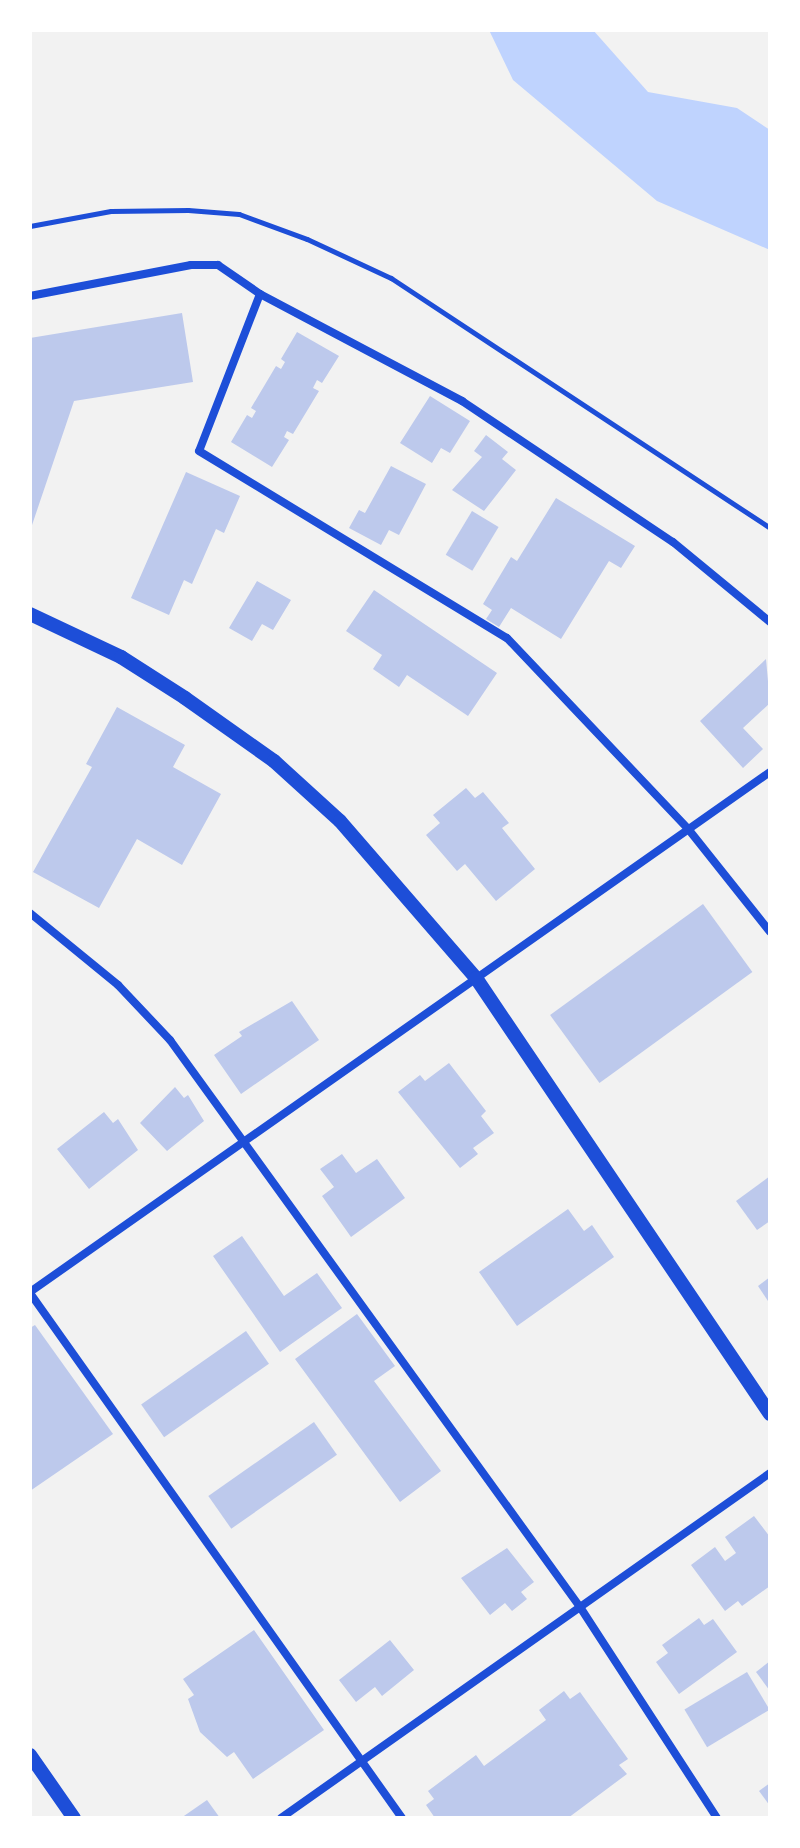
<!DOCTYPE html>
<html>
<head>
<meta charset="utf-8">
<style>
	body { margin:0 }
	#map { position:relative; width:800px; height:1848px; overflow:hidden; background:#f2f2f2; font-family:Quicksand,sans-serif }
	div>[style] { position:absolute }
	[style*='--x'] { left:calc(var(--x)*1px); top:calc(var(--y)*1px); width:calc(var(--w)*1px); rotate:calc(var(--a)*1deg) }
	.water>* { inset:0; background:#bfd3fe }
	.building>* { inset:0; background:#bdc9ec; transform-origin:0 0 }
	.path>* { height:5px; margin:-2.5px; padding:0 2.5px; transform-origin:2.5px; border-radius:2.5px; background:#1d4ed8 }
	.minor>* { height:8px; margin:-4px; padding:0 4px; transform-origin:4px; border-radius:4px; background:#1d4ed8 }
	.tertiary>* { height:14px; margin:-7px; padding:0 7px; transform-origin:7px; border-radius:7px; background:#1d4ed8 }
	span { translate:-50% -50%; white-space:nowrap; text-align:center; line-height:1.15; -webkit-text-stroke:6px #fff; paint-order:stroke }
	.frame { position:absolute; inset:0; border:32px solid #fff; pointer-events:none }
</style>
</head>
<body>
<div id="map">
	<div class="water">
		<i style="clip-path:polygon(489px 30px,593px 30px,648px 92px,737px 108px,770px 130px,770px 250px,657px 201px,513px 80px)"></i>
	</div>
	<div class="building">
		<i style="clip-path:polygon(182px 313px,193px 382px,74px 401px,30px 531px,30px 338px)"></i>
		<i style="clip-path:polygon(297px 332px,339px 356px,322px 383px,317px 380px,313px 388px,319px 391px,293px 434px,287px 431px,284px 437px,289px 440px,272px 467px,231px 442px,247px 415px,252px 418px,256px 411px,251px 408px,276px 366px,281px 369px,285px 362px,281px 359px)"></i>
		<i style="clip-path:polygon(430px 396px,470px 421px,450px 453px,441px 448px,432px 463px,400px 443px)"></i>
		<i style="clip-path:polygon(486px 435px,508px 452px,502px 459px,516px 470px,484px 511px,452px 490px,482px 457px,474px 451px)"></i>
		<i style="clip-path:polygon(391px 466px,426px 484px,399px 535px,389px 530px,381px 545px,349px 528px,359px 510px,365px 513px)"></i>
		<i style="clip-path:polygon(186px 472px,240px 496px,224px 533px,216px 529px,192px 584px,184px 580px,169px 615px,131px 598px)"></i>
		<i style="clip-path:polygon(556px 498px,635px 546px,621px 568px,609px 561px,561px 639px,511px 608px,499px 627px,486px 619px,492px 610px,483px 604px,511px 557px,517px 561px)"></i>
		<i style="left:472px;top:511px;width:31px;height:51px;rotate:31deg"></i>
		<i style="clip-path:polygon(257px 581px,291px 600px,273px 630px,262px 624px,252px 641px,229px 628px)"></i>
		<i style="clip-path:polygon(374px 590px,497px 673px,468px 716px,407px 675px,399px 687px,373px 669px,382px 655px,346px 631px)"></i>
		<i style="clip-path:polygon(766px 659px,770px 703px,743px 728px,763px 749px,743px 768px,700px 721px)"></i>
		<i style="clip-path:polygon(117px 707px,185px 745px,173px 767px,221px 794px,182px 865px,137px 839px,99px 908px,33px 872px,92px 767px,86px 764px)"></i>
		<i style="clip-path:polygon(466px 788px,475px 798px,483px 792px,509px 823px,502px 828px,535px 869px,496px 901px,465px 864px,457px 871px,426px 835px,440px 823px,433px 815px)"></i>
		<i style="left:703px;top:904px;width:84px;height:189px;rotate:54deg"></i>
		<i style="clip-path:polygon(292px 1001px,319px 1040px,241px 1094px,214px 1055px,242px 1036px,239px 1032px)"></i>
		<i style="clip-path:polygon(449px 1063px,486px 1111px,481px 1116px,494px 1133px,473px 1148px,478px 1154px,460px 1168px,398px 1092px,420px 1075px,425px 1081px)"></i>
		<i style="clip-path:polygon(175px 1087px,184px 1098px,188px 1095px,204px 1121px,167px 1151px,140px 1123px)"></i>
		<i style="clip-path:polygon(104px 1112px,113px 1123px,118px 1119px,138px 1150px,89px 1189px,57px 1149px)"></i>
		<i style="clip-path:polygon(342px 1154px,356px 1173px,377px 1159px,405px 1198px,351px 1237px,322px 1196px,334px 1187px,320px 1169px)"></i>
		<i style="clip-path:polygon(770px 1176px,770px 1221px,757px 1230px,736px 1201px)"></i>
		<i style="clip-path:polygon(568px 1209px,584px 1231px,592px 1225px,614px 1257px,517px 1326px,479px 1272px)"></i>
		<i style="clip-path:polygon(242px 1236px,284px 1296px,317px 1273px,342px 1308px,280px 1352px,213px 1256px)"></i>
		<i style="clip-path:polygon(770px 1277px,770px 1304px,758px 1286px)"></i>
		<i style="clip-path:polygon(357px 1314px,395px 1366px,374px 1381px,441px 1471px,400px 1502px,295px 1359px)"></i>
		<i style="clip-path:polygon(35px 1325px,113px 1434px,30px 1491px,30px 1328px)"></i>
		<i style="left:246px;top:1331px;width:40px;height:128px;rotate:55deg"></i>
		<i style="left:314px;top:1422px;width:40px;height:129px;rotate:55deg"></i>
		<i style="clip-path:polygon(754px 1516px,770px 1537px,770px 1586px,742px 1606px,738px 1601px,725px 1611px,691px 1565px,715px 1547px,725px 1561px,736px 1553px,725px 1537px)"></i>
		<i style="clip-path:polygon(507px 1548px,534px 1582px,521px 1592px,527px 1599px,512px 1611px,505px 1603px,490px 1615px,461px 1578px)"></i>
		<i style="clip-path:polygon(699px 1618px,704px 1625px,713px 1619px,737px 1652px,679px 1694px,656px 1662px,668px 1653px,662px 1645px)"></i>
		<i style="clip-path:polygon(254px 1630px,324px 1730px,253px 1779px,234px 1752px,227px 1757px,200px 1732px,188px 1699px,194px 1695px,183px 1679px)"></i>
		<i style="clip-path:polygon(390px 1640px,414px 1670px,382px 1696px,375px 1687px,356px 1702px,339px 1680px)"></i>
		<i style="clip-path:polygon(770px 1661px,770px 1691px,756px 1672px)"></i>
		<i style="left:747px;top:1672px;width:44px;height:73px;rotate:59deg"></i>
		<i style="clip-path:polygon(564px 1691px,570px 1699px,580px 1692px,628px 1759px,619px 1765px,627px 1774px,568px 1818px,435px 1818px,426px 1805px,434px 1799px,428px 1791px,476px 1755px,484px 1766px,546px 1720px,539px 1710px)"></i>
		<i style="clip-path:polygon(770px 1783px,770px 1806px,759px 1791px)"></i>
		<i style="clip-path:polygon(207px 1800px,220px 1818px,181px 1818px)"></i>
	</div>
	<div class="path">
		<i style="--x:30;--y:226;--w:82;--a:-10.5"></i>
		<i style="--x:111;--y:211;--w:77;--a:-0.7"></i>
		<i style="--x:188;--y:210;--w:51;--a:4.5"></i>
		<i style="--x:239;--y:214;--w:72;--a:20.2"></i>
		<i style="--x:307;--y:239;--w:93;--a:24.9"></i>
		<i style="--x:391;--y:278;--w:454;--a:33.4"></i>
	</div>
	<div class="minor">
		<i style="--x:260;--y:294;--w:168;--a:111.2"></i>
		<i style="--x:199;--y:451;--w:360;--a:31.3"></i>
		<i style="--x:507;--y:638;--w:265;--a:46.5"></i>
		<i style="--x:689;--y:830;--w:130;--a:51.5"></i>
		<i style="--x:30;--y:296;--w:164;--a:-10.9"></i>
		<i style="--x:191;--y:265;--w:27;--a:0"></i>
		<i style="--x:218;--y:265;--w:51;--a:34.6"></i>
		<i style="--x:260;--y:294;--w:229;--a:27.9"></i>
		<i style="--x:462;--y:401;--w:254;--a:33.8"></i>
		<i style="--x:673;--y:542;--w:126;--a:39.5"></i>
		<i style="--x:30;--y:913;--w:114;--a:39.3"></i>
		<i style="--x:118;--y:985;--w:76;--a:46.6"></i>
		<i style="--x:170;--y:1040;--w:700;--a:54.13"></i>
		<i style="--x:580;--y:1607;--w:252;--a:57"></i>
		<i style="--x:30;--y:1292;--w:904;--a:-35.1"></i>
		<i style="--x:30;--y:1293;--w:643;--a:54.68"></i>
		<i style="--x:281;--y:1818;--w:598;--a:-35.2"></i>
	</div>
	<div class="tertiary">
		<i style="--x:30;--y:614;--w:101;--a:25.3"></i>
		<i style="--x:121;--y:657;--w:76;--a:32.6"></i>
		<i style="--x:185;--y:698;--w:109;--a:35.3"></i>
		<i style="--x:274;--y:761;--w:89;--a:42.3"></i>
		<i style="--x:340;--y:821;--w:208;--a:49.1"></i>
		<i style="--x:476;--y:978;--w:526;--a:56.01"></i>
		<i style="--x:30;--y:1755;--w:77;--a:55.1"></i>
	</div>
	<div class="frame"></div>
</div>
</body>
</html>
